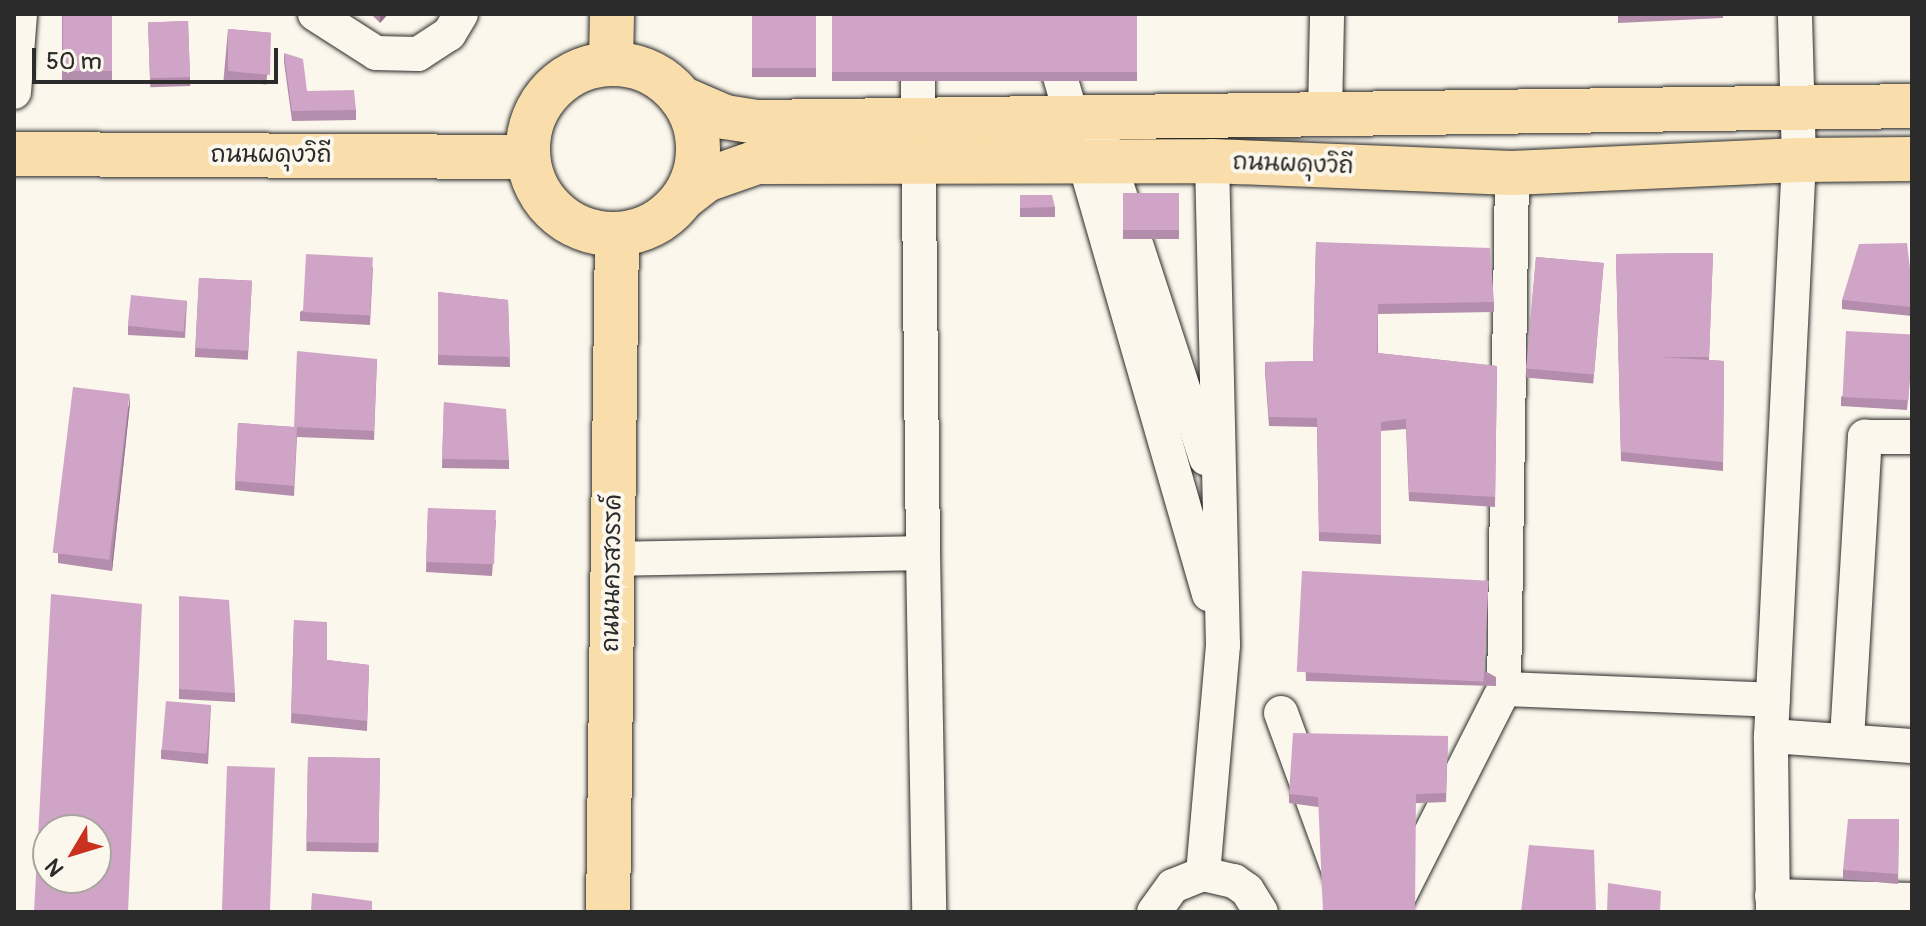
<!DOCTYPE html>
<html>
<head>
<meta charset="utf-8">
<style>
	body { margin:0 }
	#map { position:relative; width:1926px; height:926px; overflow:hidden; background:#fbf7ec; font-family:Pangolin,"Playpen Sans Thai",sans-serif }
	div>[style] { position:absolute }
	[style*='--x'] { left:calc(var(--x)*1px); top:calc(var(--y)*1px); width:calc(var(--w)*1px); rotate:calc(var(--a)*1deg) }
	.roads { filter:drop-shadow(0 0 2px #2b2b2b) drop-shadow(0 0 2px #2b2b2b) }
	.minor>* { height:34px; margin:-17px; padding:0 17px; transform-origin:17px; border-radius:17px; background:#fbf7ec }
	.major>* { height:44px; margin:-22px; padding:0 22px; transform-origin:22px; border-radius:22px; background:#f9deab }
	.major>.ring { margin:-22px; padding:0; box-sizing:content-box; background:none; border:44px solid #f9deab; border-radius:50% }
	.wall>* { inset:0; background:#b38dab; transform-origin:0 0 }
	.shaded-wall>* { inset:0; background:#92738b }
	.building>* { inset:0; background:#d0a4c7; transform-origin:0 0 }
	span { translate:-50% -50%; white-space:nowrap; text-align:center; line-height:1.15; -webkit-text-stroke:8px #fbf7ec; paint-order:stroke }
	.street-label { font-size:24px; color:#2b2b2b }
	.frame { position:absolute; inset:0; border:16px solid #2b2b2b; pointer-events:none }
	.north { position:absolute; left:32px; top:814px; width:80px; height:80px; box-sizing:border-box; background:#fbf7ec; border:2px solid #a8a59f; border-radius:50%; rotate:232deg; font-size:22px; font-weight:700; line-height:32px; text-align:center; color:#2b2b2b }
	.north::after { content:''; display:block; margin:auto; width:28px; height:36px; background:#c8321e; clip-path:polygon(50% 0,100% 100%,50% 72%,0 100%) }
	.scale { position:absolute; left:32px; top:48px; width:246px; height:36px; box-sizing:border-box; border:4px solid #2b2b2b; border-top:0; padding-left:10px; font-size:24px; line-height:28px; white-space:nowrap; color:#2b2b2b; -webkit-text-stroke:6px #fbf7ec; paint-order:stroke }
</style>
</head>
<body>
<div id="map">
	<div class="roads">
		<div class="minor">
			<i style="--x:315;--y:14;--w:72;--a:32.6"></i>
			<i style="--x:376;--y:53;--w:42;--a:1.4"></i>
			<i style="--x:418;--y:54;--w:37;--a:-33"></i>
			<i style="--x:449;--y:34;--w:23;--a:-59"></i>
			<i style="--x:1042;--y:14;--w:604;--a:73.94"></i>
			<i style="--x:14;--y:92;--w:78;--a:-85.6"></i>
			<i style="--x:1325;--y:113;--w:99;--a:-88.8"></i>
			<i style="--x:1102;--y:140;--w:335;--a:71.9"></i>
			<i style="--x:923;--y:553;--w:359;--a:89"></i>
			<i style="--x:612;--y:559;--w:311;--a:-1.1"></i>
			<i style="--x:923;--y:553;--w:539;--a:-90.64"></i>
			<i style="--x:1504;--y:689;--w:269;--a:2.3"></i>
			<i style="--x:1281;--y:713;--w:212;--a:69.9"></i>
			<i style="--x:1771;--y:736;--w:141;--a:4.1"></i>
			<i style="--x:1847;--y:739;--w:303;--a:-86.6"></i>
			<i style="--x:1865;--y:437;--w:47;--a:0"></i>
			<i style="--x:1203;--y:874;--w:230;--a:-85"></i>
			<i style="--x:1223;--y:645;--w:484;--a:-91.3"></i>
			<i style="--x:1772;--y:896;--w:140;--a:1.6"></i>
			<i style="--x:1154;--y:912;--w:32;--a:-54"></i>
			<i style="--x:1173;--y:886;--w:32;--a:-22"></i>
			<i style="--x:1203;--y:874;--w:32;--a:13"></i>
			<i style="--x:1234;--y:881;--w:16;--a:35"></i>
			<i style="--x:1247;--y:890;--w:26;--a:58"></i>
			<i style="--x:1391;--y:912;--w:250;--a:-63.1"></i>
			<i style="--x:1504;--y:689;--w:516;--a:-89.11"></i>
			<i style="--x:1773;--y:912;--w:176;--a:-90.7"></i>
			<i style="--x:1771;--y:736;--w:577;--a:-87.22"></i>
			<i style="--x:1799;--y:160;--w:146;--a:-91.6"></i>
		</div>
		<div class="major">
			<i style="--x:611;--y:63;--w:49;--a:-88.8"></i>
			<i class="ring" style="left:528px;top:64px;width:126px;height:126px"></i>
			<i style="--x:681;--y:98;--w:48;--a:23.4"></i>
			<i style="--x:725;--y:117;--w:32;--a:9"></i>
			<i style="--x:757;--y:122;--w:1155;--a:-0.79"></i>
			<i style="--x:14;--y:154;--w:513;--a:0.34"></i>
			<i style="--x:683;--y:198;--w:29;--a:-38"></i>
			<i style="--x:706;--y:180;--w:54;--a:-19.4"></i>
			<i style="--x:757;--y:162;--w:455;--a:-0.1"></i>
			<i style="--x:1212;--y:161;--w:300;--a:2.3"></i>
			<i style="--x:1512;--y:173;--w:287;--a:-2.6"></i>
			<i style="--x:1799;--y:160;--w:113;--a:-0.5"></i>
			<i style="--x:608;--y:912;--w:678;--a:-89.24"></i>
		</div>
	</div>
	<div class="wall">
		<i style="left:62px;top:14px;width:50px;height:66px"></i>
		<i style="clip-path:polygon(371px 14px,388px 14px,380px 23px)"></i>
		<i style="left:752px;top:14px;width:64px;height:63px"></i>
		<i style="left:832px;top:14px;width:305px;height:67px"></i>
		<i style="clip-path:polygon(1618px 14px,1723px 14px,1723px 18px,1618px 23px)"></i>
		<i style="left:188px;top:21px;width:65px;height:40px;rotate:88deg"></i>
		<i style="left:228px;top:29px;width:43px;height:52px;rotate:5deg"></i>
		<i style="clip-path:polygon(284px 53px,307px 91px,356px 110px,356px 120px,292px 121px,284px 62px)"></i>
		<i style="left:1123px;top:193px;width:56px;height:46px"></i>
		<i style="clip-path:polygon(1020px 195px,1055px 207px,1055px 217px,1020px 217px)"></i>
		<i style="clip-path:polygon(1316px 242px,1494px 302px,1494px 312px,1378px 314px,1378px 353px,1497px 366px,1495px 507px,1409px 501px,1406px 429px,1381px 431px,1381px 544px,1319px 541px,1317px 427px,1269px 426px,1265px 372px,1265px 362px,1313px 361px)"></i>
		<i style="clip-path:polygon(1713px 253px,1709px 360px,1724px 361px,1723px 471px,1621px 461px,1616px 254px)"></i>
		<i style="left:1536px;top:257px;width:68px;height:121px;rotate:5deg"></i>
		<i style="clip-path:polygon(373px 267px,370px 325px,300px 321px,300px 312px)"></i>
		<i style="left:199px;top:278px;width:53px;height:79px;rotate:3deg"></i>
		<i style="clip-path:polygon(1912px 285px,1912px 316px,1842px 309px,1842px 300px)"></i>
		<i style="clip-path:polygon(438px 292px,508px 300px,510px 367px,438px 365px)"></i>
		<i style="clip-path:polygon(187px 301px,185px 338px,128px 335px,128px 326px)"></i>
		<i style="clip-path:polygon(1912px 335px,1912px 356px,1907px 410px,1841px 406px,1841px 397px)"></i>
		<i style="clip-path:polygon(377px 359px,374px 440px,297px 437px,294px 496px,235px 490px,238px 423px,294px 427px)"></i>
		<i style="clip-path:polygon(444px 402px,509px 460px,509px 469px,442px 468px)"></i>
		<i style="clip-path:polygon(130px 403px,112px 571px,58px 563px,58px 553px)"></i>
		<i style="clip-path:polygon(428px 508px,496px 520px,492px 576px,426px 572px)"></i>
		<i style="clip-path:polygon(1302px 571px,1496px 677px,1496px 686px,1306px 681px)"></i>
		<i style="clip-path:polygon(179px 596px,235px 693px,235px 702px,179px 699px)"></i>
		<i style="clip-path:polygon(294px 620px,327px 660px,369px 665px,367px 731px,291px 723px)"></i>
		<i style="clip-path:polygon(211px 705px,208px 764px,161px 759px,161px 750px)"></i>
		<i style="clip-path:polygon(1448px 736px,1446px 802px,1318px 807px,1289px 803px,1289px 794px)"></i>
		<i style="left:308px;top:757px;width:72px;height:94px;rotate:1deg"></i>
		<i style="clip-path:polygon(1899px 819px,1898px 884px,1843px 879px,1843px 870px)"></i>
	</div>
	<div class="shaded-wall">
		<i style="clip-path:polygon(380px 14px,388px 14px,380px 23px)"></i>
		<i style="clip-path:polygon(130px 394px,130px 403px,112px 571px,112px 561px)"></i>
	</div>
	<div class="building">
		<i style="left:63px;top:14px;width:49px;height:57px"></i>
		<i style="left:752px;top:14px;width:64px;height:54px"></i>
		<i style="left:832px;top:14px;width:305px;height:58px"></i>
		<i style="left:188px;top:21px;width:56px;height:40px;rotate:88deg"></i>
		<i style="clip-path:polygon(228px 29px,271px 33px,270px 75px,228px 71px)"></i>
		<i style="clip-path:polygon(284px 53px,303px 59px,307px 91px,354px 90px,356px 110px,292px 111px)"></i>
		<i style="left:1123px;top:193px;width:56px;height:37px"></i>
		<i style="clip-path:polygon(1020px 195px,1052px 195px,1055px 207px,1020px 208px)"></i>
		<i style="clip-path:polygon(1316px 242px,1490px 248px,1494px 302px,1378px 304px,1377px 353px,1497px 366px,1495px 497px,1409px 492px,1406px 419px,1381px 422px,1381px 535px,1319px 532px,1317px 418px,1269px 417px,1265px 362px,1313px 361px)"></i>
		<i style="clip-path:polygon(1907px 243px,1912px 285px,1912px 307px,1842px 300px,1859px 244px)"></i>
		<i style="clip-path:polygon(1713px 253px,1709px 357px,1660px 357px,1724px 361px,1723px 462px,1621px 452px,1616px 254px)"></i>
		<i style="left:306px;top:254px;width:67px;height:58px;rotate:3deg"></i>
		<i style="left:1536px;top:257px;width:68px;height:112px;rotate:5deg"></i>
		<i style="left:199px;top:278px;width:53px;height:70px;rotate:3deg"></i>
		<i style="clip-path:polygon(438px 292px,508px 300px,510px 357px,438px 355px)"></i>
		<i style="left:131px;top:295px;width:56px;height:31px;rotate:6deg"></i>
		<i style="left:1846px;top:331px;width:66px;height:66px;rotate:3deg"></i>
		<i style="clip-path:polygon(297px 351px,377px 359px,374px 431px,297px 427px,294px 486px,235px 481px,238px 423px,294px 427px)"></i>
		<i style="left:73px;top:387px;width:57px;height:167px;rotate:7deg"></i>
		<i style="clip-path:polygon(444px 402px,506px 409px,509px 460px,442px 459px)"></i>
		<i style="left:428px;top:508px;width:68px;height:54px;rotate:2deg"></i>
		<i style="left:1302px;top:571px;width:187px;height:101px;rotate:3deg"></i>
		<i style="clip-path:polygon(evenodd,51px 594px,142px 604px,128px 912px,34px 912px,51px 594px,48px 830px,96px 830px,96px 878px,48px 878px,48px 830px)"></i>
		<i style="clip-path:polygon(179px 596px,229px 600px,235px 693px,179px 689px)"></i>
		<i style="clip-path:polygon(294px 620px,327px 622px,327px 660px,369px 665px,367px 721px,291px 713px)"></i>
		<i style="left:166px;top:701px;width:45px;height:49px;rotate:5deg"></i>
		<i style="clip-path:polygon(1293px 733px,1448px 736px,1446px 793px,1416px 794px,1415px 912px,1323px 912px,1318px 797px,1289px 794px)"></i>
		<i style="left:308px;top:757px;width:72px;height:85px;rotate:1deg"></i>
		<i style="left:227px;top:766px;width:48px;height:146px;rotate:2deg"></i>
		<i style="clip-path:polygon(1848px 819px,1899px 819px,1898px 874px,1843px 870px)"></i>
		<i style="clip-path:polygon(1529px 845px,1594px 850px,1596px 912px,1521px 912px)"></i>
		<i style="clip-path:polygon(1608px 883px,1661px 891px,1660px 912px,1607px 912px)"></i>
		<i style="clip-path:polygon(312px 893px,372px 901px,372px 912px,311px 912px)"></i>
	</div>
	<div class="street-label">
		<span style="left:271px;top:155px">ถนนผดุงวิถี</span>
		<span style="left:1293px;top:164px;rotate:2deg">ถนนผดุงวิถี</span>
		<span style="left:612px;top:573px;rotate:-89deg">ถนนนครสวรรค์</span>
	</div>
	<div class="frame"></div>
	<div class="north">N</div>
	<div class="scale">50 m</div>
</div>
</body>
</html>
